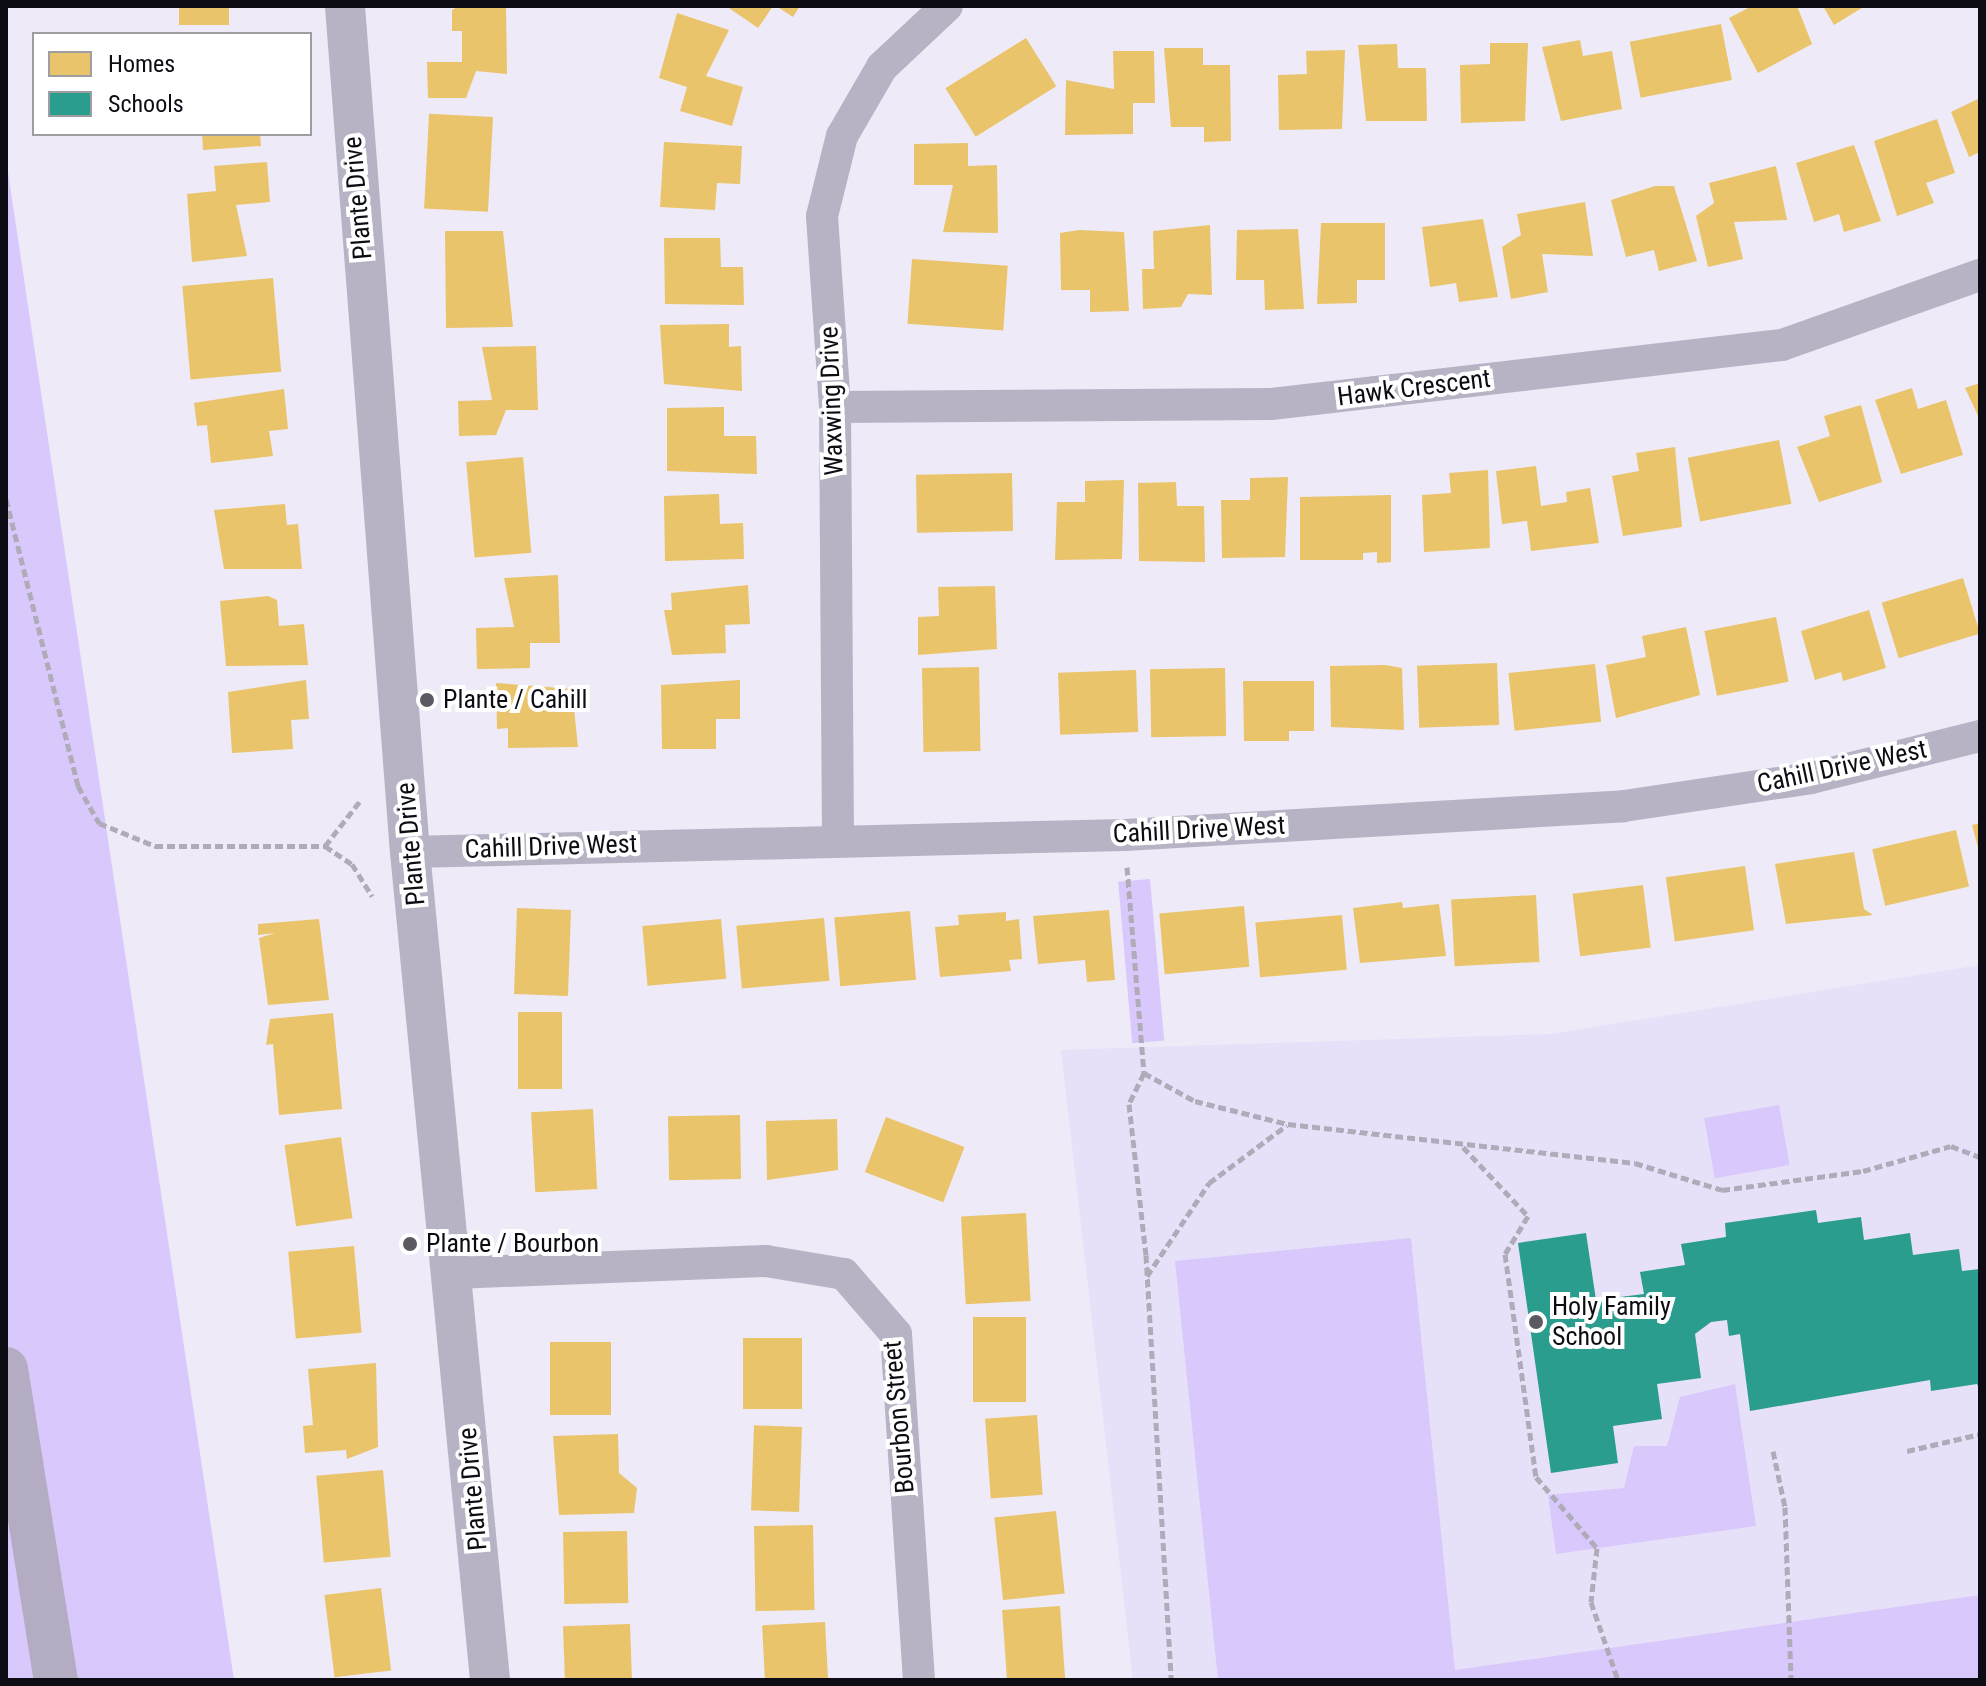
<!DOCTYPE html>
<html>
<head>
<meta charset="utf-8">
<style>
	body { margin:0 }
	#map { position:relative; width:1986px; height:1686px; overflow:hidden; background:#eeeaf8; font-family:"Roboto Condensed",sans-serif }
	div>[style] { position:absolute }
	[style*='--x'] { left:calc(var(--x)*1px); top:calc(var(--y)*1px); width:calc(var(--w)*1px); rotate:calc(var(--a)*1deg) }
	.built>* { inset:0; background:#e7e0f9 }
	.green>* { inset:0; background:#d9c8fb; transform-origin:0 0 }
	.homes>* { inset:0; background:#e9c46a; transform-origin:0 0 }
	.schools>* { inset:0; background:#2a9d8f }
	.path>* { height:5px; margin-top:-2.5px; transform-origin:0; background:repeating-linear-gradient(90deg,#b0abb9 0 8px,transparent 0 12px) }
	.minor>* { height:32px; margin:-16px; padding:0 16px; transform-origin:16px; border-radius:16px; background:#b8b2c5 }
	.tertiary>* { height:40px; margin:-20px; padding:0 20px; transform-origin:20px; border-radius:20px; background:#b8b2c5 }
	.trunk>* { height:44px; margin:-22px; padding:0 22px; transform-origin:22px; border-radius:22px; background:#b4acc2 }
	.dots>* { width:22px; height:22px; translate:-50% -50%; box-sizing:border-box; border:4px solid #fff; border-radius:50% }
	span { translate:-50% -50%; white-space:nowrap; text-align:center; line-height:1.15; -webkit-text-stroke:8px #fff; paint-order:stroke }
	.street-label { font-size:26px; color:#0d0b13 }
	.poi-label { font-size:26px; color:#0d0b13 }
	.left { translate:0 -50%; text-align:left }
	.frame { position:absolute; inset:0; border:8px solid #0d0b13; pointer-events:none }
	.legend { position:absolute; left:32px; top:32px; width:280px; height:104px; box-sizing:border-box; background:#fff; border:2px solid #9e9da1; margin:0; padding:10px 14px; list-style:none; font-size:24px; color:#0d0b13 }
	.legend li { display:flex; align-items:center; gap:16px; height:40px }
	.legend b { width:40px; border:2px solid #9e9da1 }
</style>
</head>
<body>
<div id="map">
	<div class="built">
		<i style="clip-path:polygon(1980px 965px,1980px 1595px,1384px 1680px,1133px 1680px,1061px 1050px,1551px 1034px)"></i>
	</div>
	<div class="green">
		<i style="clip-path:polygon(6px 159px,234px 1680px,6px 1680px)"></i>
		<i style="left:1150px;top:879px;width:162px;height:32px;rotate:85deg"></i>
		<i style="left:1779px;top:1105px;width:61px;height:76px;rotate:80deg"></i>
		<i style="clip-path:polygon(1411px 1238px,1455px 1670px,1980px 1595px,1980px 1680px,1218px 1680px,1175px 1261px)"></i>
		<i style="clip-path:polygon(1735px 1384px,1756px 1526px,1556px 1554px,1548px 1495px,1624px 1488px,1634px 1446px,1667px 1446px,1680px 1397px)"></i>
	</div>
	<div class="homes">
		<i style="left:179px;top:6px;width:50px;height:19px"></i>
		<i style="clip-path:polygon(459px 6px,506px 6px,507px 74px,476px 71px,466px 98px,428px 98px,427px 62px,462px 62px,462px 31px,452px 31px,452px 10px)"></i>
		<i style="clip-path:polygon(726px 6px,773px 6px,758px 28px)"></i>
		<i style="clip-path:polygon(776px 6px,800px 6px,793px 17px)"></i>
		<i style="clip-path:polygon(1752px 6px,1797px 6px,1812px 44px,1758px 73px,1729px 18px)"></i>
		<i style="clip-path:polygon(1823px 6px,1865px 6px,1834px 25px)"></i>
		<i style="clip-path:polygon(677px 13px,729px 30px,706px 76px,743px 87px,732px 126px,680px 111px,687px 87px,659px 78px)"></i>
		<i style="left:1721px;top:24px;width:57px;height:93px;rotate:79deg"></i>
		<i style="left:1026px;top:38px;width:57px;height:95px;rotate:58deg"></i>
		<i style="clip-path:polygon(1580px 40px,1583px 56px,1612px 51px,1622px 109px,1561px 121px,1542px 47px)"></i>
		<i style="clip-path:polygon(1490px 43px,1528px 43px,1525px 121px,1461px 123px,1460px 65px,1490px 64px)"></i>
		<i style="clip-path:polygon(1397px 44px,1398px 68px,1426px 68px,1427px 121px,1366px 121px,1358px 45px)"></i>
		<i style="clip-path:polygon(1164px 48px,1203px 48px,1203px 65px,1230px 65px,1231px 141px,1204px 142px,1204px 127px,1171px 127px)"></i>
		<i style="clip-path:polygon(1345px 50px,1342px 129px,1279px 130px,1278px 75px,1307px 74px,1306px 51px)"></i>
		<i style="clip-path:polygon(1113px 51px,1154px 51px,1155px 103px,1133px 103px,1133px 134px,1065px 135px,1066px 80px,1114px 89px)"></i>
		<i style="clip-path:polygon(1980px 98px,1980px 152px,1969px 157px,1951px 112px)"></i>
		<i style="left:493px;top:117px;width:95px;height:64px;rotate:93deg"></i>
		<i style="clip-path:polygon(1937px 119px,1955px 173px,1926px 183px,1934px 203px,1897px 216px,1874px 141px)"></i>
		<i style="clip-path:polygon(202px 134px,260px 134px,261px 146px,203px 150px)"></i>
		<i style="clip-path:polygon(664px 142px,742px 146px,740px 184px,717px 183px,715px 210px,660px 207px)"></i>
		<i style="clip-path:polygon(968px 143px,968px 166px,997px 165px,998px 233px,943px 232px,953px 185px,914px 185px,914px 144px)"></i>
		<i style="clip-path:polygon(1854px 145px,1881px 221px,1844px 232px,1839px 214px,1814px 222px,1796px 163px)"></i>
		<i style="clip-path:polygon(267px 162px,270px 202px,236px 205px,247px 256px,192px 262px,187px 194px,216px 191px,214px 166px)"></i>
		<i style="clip-path:polygon(1776px 166px,1787px 220px,1734px 222px,1743px 259px,1708px 267px,1696px 216px,1714px 203px,1709px 183px)"></i>
		<i style="clip-path:polygon(1655px 186px,1674px 186px,1697px 261px,1659px 271px,1654px 250px,1626px 257px,1611px 200px)"></i>
		<i style="clip-path:polygon(1585px 202px,1593px 256px,1542px 254px,1548px 292px,1511px 299px,1502px 247px,1521px 235px,1517px 214px)"></i>
		<i style="clip-path:polygon(1483px 219px,1498px 297px,1459px 302px,1456px 283px,1430px 287px,1422px 227px)"></i>
		<i style="clip-path:polygon(1321px 223px,1385px 223px,1385px 280px,1357px 280px,1357px 303px,1317px 304px)"></i>
		<i style="clip-path:polygon(1210px 225px,1212px 295px,1188px 294px,1181px 307px,1143px 309px,1142px 269px,1154px 269px,1153px 231px)"></i>
		<i style="clip-path:polygon(1298px 229px,1304px 309px,1265px 310px,1264px 280px,1236px 280px,1237px 230px)"></i>
		<i style="clip-path:polygon(1079px 230px,1124px 232px,1129px 311px,1090px 312px,1090px 290px,1061px 290px,1060px 233px)"></i>
		<i style="clip-path:polygon(445px 231px,503px 231px,513px 327px,446px 328px)"></i>
		<i style="clip-path:polygon(664px 238px,720px 238px,721px 267px,743px 267px,744px 305px,665px 304px)"></i>
		<i style="left:912px;top:259px;width:96px;height:65px;rotate:4deg"></i>
		<i style="left:273px;top:278px;width:94px;height:91px;rotate:85deg"></i>
		<i style="clip-path:polygon(729px 324px,729px 347px,741px 346px,742px 391px,664px 384px,660px 325px)"></i>
		<i style="clip-path:polygon(536px 346px,538px 410px,506px 410px,496px 435px,459px 436px,458px 401px,492px 400px,482px 347px)"></i>
		<i style="clip-path:polygon(1980px 383px,1980px 420px,1965px 388px)"></i>
		<i style="clip-path:polygon(1912px 388px,1918px 409px,1946px 400px,1963px 455px,1901px 474px,1875px 400px)"></i>
		<i style="clip-path:polygon(284px 389px,288px 429px,269px 431px,273px 456px,211px 463px,207px 425px,197px 426px,194px 403px)"></i>
		<i style="clip-path:polygon(1861px 405px,1882px 482px,1819px 502px,1797px 447px,1830px 436px,1824px 416px)"></i>
		<i style="clip-path:polygon(724px 407px,724px 436px,756px 436px,757px 474px,667px 471px,667px 408px)"></i>
		<i style="left:1779px;top:440px;width:65px;height:93px;rotate:79deg"></i>
		<i style="clip-path:polygon(1675px 447px,1682px 527px,1623px 536px,1612px 476px,1639px 471px,1636px 453px)"></i>
		<i style="left:523px;top:457px;width:96px;height:57px;rotate:85deg"></i>
		<i style="clip-path:polygon(1536px 466px,1541px 506px,1567px 502px,1566px 492px,1590px 488px,1599px 543px,1531px 551px,1527px 521px,1502px 524px,1496px 471px)"></i>
		<i style="clip-path:polygon(1488px 470px,1490px 548px,1424px 552px,1422px 495px,1451px 493px,1449px 473px)"></i>
		<i style="left:1012px;top:473px;width:58px;height:96px;rotate:89deg"></i>
		<i style="clip-path:polygon(1288px 477px,1285px 557px,1222px 558px,1221px 500px,1250px 500px,1250px 478px)"></i>
		<i style="clip-path:polygon(1124px 480px,1122px 559px,1055px 560px,1057px 502px,1085px 502px,1085px 481px)"></i>
		<i style="clip-path:polygon(1176px 482px,1177px 506px,1204px 506px,1205px 562px,1139px 561px,1138px 483px)"></i>
		<i style="clip-path:polygon(719px 494px,720px 524px,743px 523px,744px 559px,665px 561px,664px 496px)"></i>
		<i style="clip-path:polygon(1391px 495px,1391px 562px,1377px 563px,1377px 552px,1363px 553px,1363px 560px,1300px 560px,1300px 497px)"></i>
		<i style="clip-path:polygon(285px 504px,287px 525px,298px 524px,302px 569px,224px 569px,214px 510px)"></i>
		<i style="clip-path:polygon(558px 575px,560px 643px,530px 643px,530px 668px,477px 669px,476px 628px,514px 627px,504px 578px)"></i>
		<i style="left:1963px;top:578px;width:58px;height:85px;rotate:73deg"></i>
		<i style="clip-path:polygon(748px 585px,750px 624px,725px 625px,726px 653px,672px 655px,664px 610px,672px 610px,671px 593px)"></i>
		<i style="clip-path:polygon(995px 586px,997px 649px,918px 655px,918px 617px,939px 616px,938px 587px)"></i>
		<i style="clip-path:polygon(268px 596px,277px 600px,279px 626px,304px 624px,308px 665px,226px 666px,220px 601px)"></i>
		<i style="clip-path:polygon(1869px 610px,1886px 668px,1843px 681px,1841px 672px,1815px 680px,1801px 631px)"></i>
		<i style="left:1776px;top:617px;width:66px;height:73px;rotate:79deg"></i>
		<i style="clip-path:polygon(1686px 627px,1700px 695px,1616px 718px,1606px 665px,1646px 657px,1642px 636px)"></i>
		<i style="left:1497px;top:663px;width:62px;height:80px;rotate:88deg"></i>
		<i style="left:1595px;top:664px;width:58px;height:87px;rotate:84deg"></i>
		<i style="clip-path:polygon(1385px 665px,1402px 668px,1404px 730px,1331px 727px,1330px 666px)"></i>
		<i style="left:979px;top:667px;width:84px;height:57px;rotate:89deg"></i>
		<i style="left:1225px;top:668px;width:68px;height:75px;rotate:89deg"></i>
		<i style="left:1136px;top:670px;width:62px;height:78px;rotate:88deg"></i>
		<i style="clip-path:polygon(306px 680px,309px 719px,291px 720px,293px 749px,232px 753px,228px 692px)"></i>
		<i style="clip-path:polygon(740px 680px,740px 719px,716px 719px,716px 749px,662px 749px,661px 685px)"></i>
		<i style="clip-path:polygon(1243px 681px,1314px 681px,1314px 731px,1289px 731px,1289px 741px,1244px 741px)"></i>
		<i style="clip-path:polygon(496px 683px,572px 689px,578px 747px,508px 748px,508px 728px,497px 729px)"></i>
		<i style="clip-path:polygon(1980px 823px,1980px 851px,1979px 851px,1972px 825px)"></i>
		<i style="left:1956px;top:830px;width:58px;height:86px;rotate:77deg"></i>
		<i style="clip-path:polygon(1854px 852px,1864px 909px,1873px 915px,1786px 924px,1775px 864px)"></i>
		<i style="left:1745px;top:866px;width:65px;height:80px;rotate:82deg"></i>
		<i style="left:1643px;top:885px;width:63px;height:71px;rotate:83deg"></i>
		<i style="left:1536px;top:895px;width:67px;height:85px;rotate:87deg"></i>
		<i style="clip-path:polygon(1402px 902px,1403px 908px,1439px 904px,1446px 956px,1360px 963px,1353px 908px)"></i>
		<i style="left:1244px;top:906px;width:61px;height:85px;rotate:85deg"></i>
		<i style="left:571px;top:910px;width:86px;height:54px;rotate:92deg"></i>
		<i style="clip-path:polygon(1109px 910px,1115px 980px,1087px 982px,1085px 960px,1038px 964px,1033px 916px)"></i>
		<i style="left:910px;top:911px;width:69px;height:76px;rotate:85deg"></i>
		<i style="clip-path:polygon(1006px 912px,1006px 921px,1019px 919px,1022px 959px,1009px 960px,1011px 971px,940px 977px,935px 927px,959px 925px,958px 915px)"></i>
		<i style="left:1342px;top:915px;width:55px;height:87px;rotate:85deg"></i>
		<i style="left:824px;top:918px;width:63px;height:88px;rotate:85deg"></i>
		<i style="clip-path:polygon(319px 919px,329px 1000px,268px 1005px,259px 938px,275px 933px,258px 935px,258px 924px)"></i>
		<i style="left:721px;top:919px;width:60px;height:79px;rotate:85deg"></i>
		<i style="left:518px;top:1012px;width:44px;height:77px"></i>
		<i style="clip-path:polygon(333px 1013px,342px 1109px,279px 1115px,273px 1044px,266px 1045px,270px 1019px)"></i>
		<i style="left:593px;top:1109px;width:80px;height:62px;rotate:87deg"></i>
		<i style="left:740px;top:1115px;width:64px;height:72px;rotate:89deg"></i>
		<i style="left:886px;top:1117px;width:84px;height:59px;rotate:21deg"></i>
		<i style="clip-path:polygon(837px 1119px,838px 1170px,767px 1180px,766px 1121px)"></i>
		<i style="left:341px;top:1137px;width:82px;height:57px;rotate:82deg"></i>
		<i style="left:1026px;top:1213px;width:88px;height:65px;rotate:87deg"></i>
		<i style="left:354px;top:1246px;width:87px;height:66px;rotate:85deg"></i>
		<i style="left:1026px;top:1317px;width:85px;height:53px;rotate:90deg"></i>
		<i style="left:743px;top:1338px;width:59px;height:71px"></i>
		<i style="left:550px;top:1342px;width:61px;height:73px"></i>
		<i style="clip-path:polygon(376px 1363px,378px 1447px,347px 1459px,346px 1450px,305px 1453px,303px 1426px,313px 1425px,308px 1369px)"></i>
		<i style="left:1037px;top:1415px;width:80px;height:52px;rotate:86deg"></i>
		<i style="left:802px;top:1427px;width:85px;height:48px;rotate:92deg"></i>
		<i style="clip-path:polygon(618px 1434px,619px 1473px,637px 1488px,634px 1513px,559px 1515px,553px 1436px)"></i>
		<i style="left:383px;top:1470px;width:87px;height:67px;rotate:85deg"></i>
		<i style="left:1056px;top:1511px;width:83px;height:62px;rotate:84deg"></i>
		<i style="left:813px;top:1525px;width:85px;height:59px;rotate:89deg"></i>
		<i style="left:627px;top:1531px;width:72px;height:64px;rotate:89deg"></i>
		<i style="left:381px;top:1588px;width:83px;height:57px;rotate:83deg"></i>
		<i style="left:1060px;top:1606px;width:74px;height:58px;rotate:86deg"></i>
		<i style="left:825px;top:1622px;width:58px;height:63px;rotate:87deg"></i>
		<i style="left:630px;top:1624px;width:56px;height:67px;rotate:88deg"></i>
	</div>
	<div class="schools">
		<i style="clip-path:polygon(1816px 1210px,1818px 1223px,1861px 1217px,1864px 1240px,1910px 1233px,1913px 1255px,1959px 1249px,1962px 1271px,1980px 1269px,1980px 1390px,1977px 1384px,1931px 1391px,1930px 1380px,1750px 1411px,1740px 1334px,1729px 1336px,1727px 1320px,1711px 1322px,1695px 1334px,1701px 1378px,1657px 1384px,1662px 1419px,1613px 1426px,1618px 1463px,1551px 1473px,1518px 1243px,1586px 1233px,1596px 1300px,1644px 1294px,1640px 1272px,1685px 1265px,1681px 1244px,1726px 1237px,1725px 1223px)"></i>
	</div>
	<div class="path">
		<i style="--x:6;--y:499;--w:296;--a:75.9"></i>
		<i style="--x:78;--y:786;--w:43;--a:60.4"></i>
		<i style="--x:99;--y:823;--w:61;--a:22.3"></i>
		<i style="--x:155;--y:846;--w:170;--a:0"></i>
		<i style="--x:325;--y:846;--w:32;--a:34"></i>
		<i style="--x:352;--y:864;--w:38;--a:58"></i>
		<i style="--x:325;--y:846;--w:57;--a:-52.1"></i>
		<i style="--x:1127;--y:867;--w:207;--a:85.3"></i>
		<i style="--x:1144;--y:1073;--w:34;--a:116"></i>
		<i style="--x:1129;--y:1104;--w:152;--a:83.6"></i>
		<i style="--x:1146;--y:1255;--w:426;--a:86.6"></i>
		<i style="--x:1144;--y:1073;--w:58;--a:28.8"></i>
		<i style="--x:1195;--y:1101;--w:96;--a:13.9"></i>
		<i style="--x:1288;--y:1124;--w:349;--a:6.4"></i>
		<i style="--x:1635;--y:1163;--w:91;--a:17.2"></i>
		<i style="--x:1722;--y:1190;--w:142;--a:-7.7"></i>
		<i style="--x:1863;--y:1171;--w:91;--a:-15.9"></i>
		<i style="--x:1951;--y:1146;--w:31;--a:21"></i>
		<i style="--x:1463;--y:1147;--w:95;--a:46.7"></i>
		<i style="--x:1528;--y:1216;--w:44;--a:121.2"></i>
		<i style="--x:1505;--y:1254;--w:225;--a:82.1"></i>
		<i style="--x:1536;--y:1477;--w:94;--a:49.3"></i>
		<i style="--x:1597;--y:1548;--w:54;--a:96.3"></i>
		<i style="--x:1591;--y:1602;--w:83;--a:70.9"></i>
		<i style="--x:1147;--y:1276;--w:112;--a:-56.3"></i>
		<i style="--x:1209;--y:1183;--w:97;--a:-36.6"></i>
		<i style="--x:1773;--y:1451;--w:57;--a:77.9"></i>
		<i style="--x:1785;--y:1507;--w:173;--a:88"></i>
		<i style="--x:1907;--y:1451;--w:75;--a:-13.1"></i>
	</div>
	<div class="minor">
		<i style="--x:835;--y:407;--w:436;--a:-0.4"></i>
		<i style="--x:1271;--y:404;--w:514;--a:-6.59"></i>
		<i style="--x:1782;--y:345;--w:210;--a:-19.5"></i>
		<i style="--x:838;--y:838;--w:431;--a:-90.4"></i>
		<i style="--x:835;--y:407;--w:191;--a:-93.9"></i>
		<i style="--x:822;--y:216;--w:82;--a:-76"></i>
		<i style="--x:842;--y:136;--w:80;--a:-59.9"></i>
		<i style="--x:882;--y:67;--w:89;--a:-43.2"></i>
		<i style="--x:410;--y:852;--w:715;--a:-1.36"></i>
		<i style="--x:1125;--y:835;--w:500;--a:-3.3"></i>
		<i style="--x:1624;--y:806;--w:189;--a:-8.5"></i>
		<i style="--x:1811;--y:778;--w:174;--a:-14"></i>
		<i style="--x:454;--y:1273;--w:312;--a:-2.2"></i>
		<i style="--x:766;--y:1261;--w:79;--a:9.5"></i>
		<i style="--x:844;--y:1274;--w:79;--a:49.1"></i>
		<i style="--x:896;--y:1334;--w:347;--a:86.2"></i>
	</div>
	<div class="tertiary">
		<i style="--x:345;--y:6;--w:848;--a:85.61"></i>
		<i style="--x:410;--y:852;--w:832;--a:84.48"></i>
	</div>
	<div class="trunk">
		<i style="--x:6;--y:1369;--w:315;--a:80.9"></i>
	</div>
	<div class="dots">
		<i style="left:427px;top:700px;background:#5c5963"></i>
		<i style="left:410px;top:1244px;background:#5c5963"></i>
		<i style="left:1536px;top:1322px;background:#5c5963"></i>
	</div>
	<div class="street-label">
		<span style="left:358px;top:198px;rotate:-95deg">Plante Drive</span>
		<span style="left:1414px;top:388px;rotate:-7deg">Hawk Crescent</span>
		<span style="left:832px;top:401px;rotate:-92deg">Waxwing Drive</span>
		<span style="left:1842px;top:767px;rotate:-12deg">Cahill Drive West</span>
		<span style="left:1199px;top:830px;rotate:-3deg">Cahill Drive West</span>
		<span style="left:411px;top:844px;rotate:-95deg">Plante Drive</span>
		<span style="left:551px;top:847px;rotate:-2deg">Cahill Drive West</span>
		<span style="left:899px;top:1417px;rotate:-95deg">Bourbon Street</span>
		<span style="left:473px;top:1489px;rotate:-95deg">Plante Drive</span>
	</div>
	<div class="poi-label">
		<span class="left" style="left:443px;top:700px">Plante / Cahill</span>
		<span class="left" style="left:426px;top:1244px">Plante / Bourbon</span>
		<span class="left" style="left:1552px;top:1322px">Holy Family<br>School</span>
	</div>
	<div class="frame"></div>
	<ul class="legend">
	<li><b style="height:22px;background:#e9c46a"></b>Homes</li>
	<li><b style="height:22px;background:#2a9d8f"></b>Schools</li>
	</ul>
</div>
</body>
</html>
